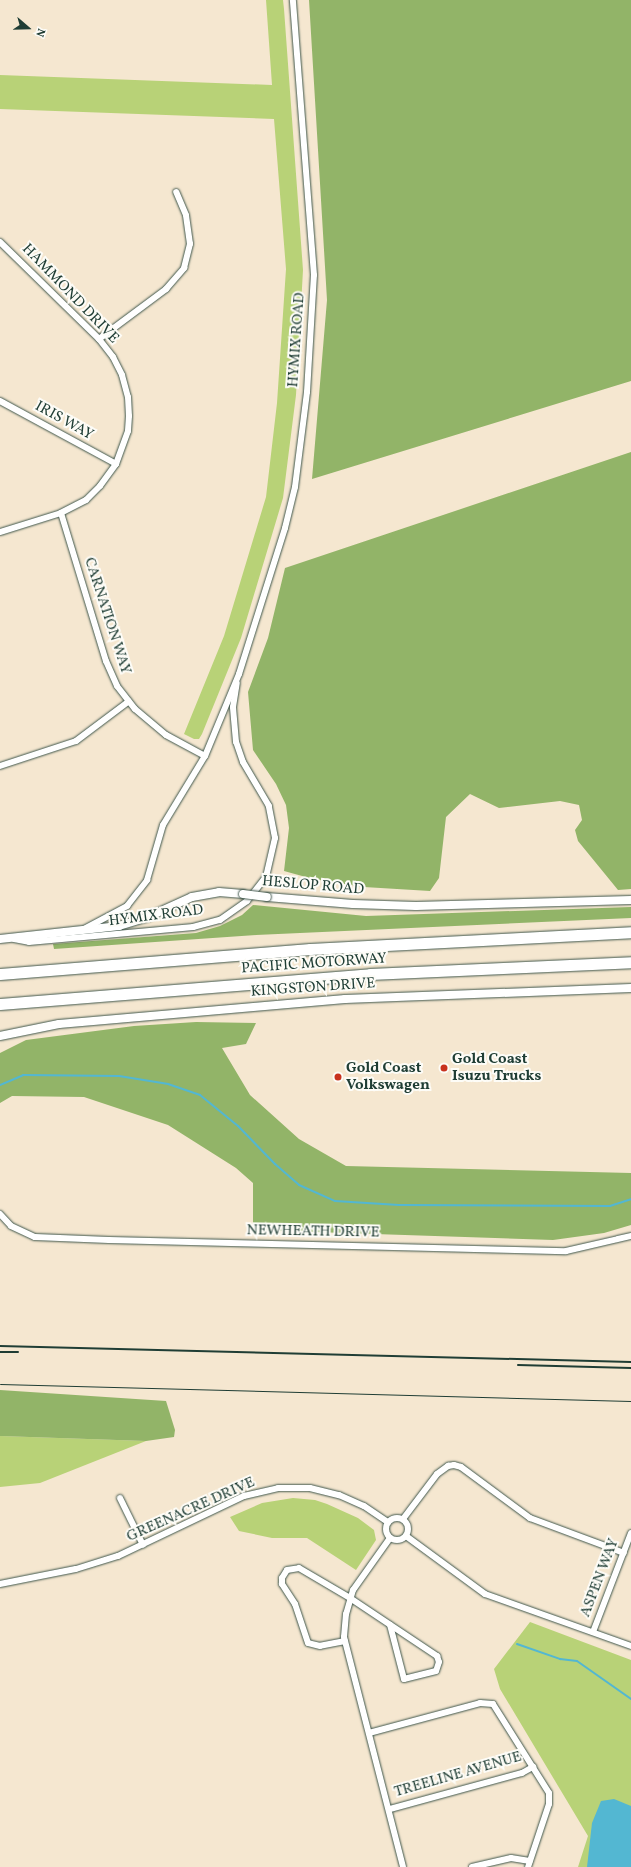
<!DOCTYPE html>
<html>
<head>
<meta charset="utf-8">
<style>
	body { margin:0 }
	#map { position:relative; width:631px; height:1867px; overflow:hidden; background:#f5e7d0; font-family:Vollkorn,serif }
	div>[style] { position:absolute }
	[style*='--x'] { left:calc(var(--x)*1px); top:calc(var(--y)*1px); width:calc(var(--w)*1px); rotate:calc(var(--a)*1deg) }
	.green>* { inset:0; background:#b8d277 }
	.forest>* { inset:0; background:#92b468 }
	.water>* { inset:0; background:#53b7d2 }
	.stream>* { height:2px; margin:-1px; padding:0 1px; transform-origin:1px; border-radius:1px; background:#53b7d2 }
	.roads { filter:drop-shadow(0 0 1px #3f564b) drop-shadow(0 0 1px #3f564b) }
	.street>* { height:6px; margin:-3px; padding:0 3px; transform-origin:3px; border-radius:3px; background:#fff }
	.street>.ring { margin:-3px; padding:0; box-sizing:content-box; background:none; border:6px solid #fff; border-radius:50% }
	.secondary>* { height:8px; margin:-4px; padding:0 4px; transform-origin:4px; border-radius:4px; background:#fff }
	.highway>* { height:11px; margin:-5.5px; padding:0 5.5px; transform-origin:5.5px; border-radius:5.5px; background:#fff }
	.tram>* { height:1px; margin:-0.5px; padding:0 0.5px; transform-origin:0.5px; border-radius:0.5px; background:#1f3d34 }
	.rail>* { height:2px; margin:-1px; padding:0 1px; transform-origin:1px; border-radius:1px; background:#1f3d34 }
	.bridges { filter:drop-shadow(0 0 1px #3f564b) drop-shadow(0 0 1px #3f564b) }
	.secondary-bridge>* { height:8px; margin:-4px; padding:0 4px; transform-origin:4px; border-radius:4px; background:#fff }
	.dots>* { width:11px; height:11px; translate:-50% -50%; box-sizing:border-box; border:2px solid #fdfcf7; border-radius:50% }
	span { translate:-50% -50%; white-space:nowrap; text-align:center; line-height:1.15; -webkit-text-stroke:4px #fdfcf7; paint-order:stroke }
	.street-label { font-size:15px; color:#1f3d34 }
	.poi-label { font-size:15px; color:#1f3d34; font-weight:700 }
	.left { translate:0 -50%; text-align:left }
	.north { position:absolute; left:8px; top:8px; width:40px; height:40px; -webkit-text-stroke:3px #fdfcf7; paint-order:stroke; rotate:110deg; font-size:11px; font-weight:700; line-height:16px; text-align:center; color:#1f3d34 }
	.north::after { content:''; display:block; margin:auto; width:14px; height:18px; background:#1f3d34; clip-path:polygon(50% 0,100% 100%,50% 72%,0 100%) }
</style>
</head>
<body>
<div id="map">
	<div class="green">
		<i style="clip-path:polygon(266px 0,283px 0,284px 9px,303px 270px,296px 395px,283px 498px,241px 638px,202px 734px,199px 739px,194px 739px,184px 734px,224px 636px,266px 497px,277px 403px,286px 269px,274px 119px,0 109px,0 75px,272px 85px)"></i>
		<i style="clip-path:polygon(0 1436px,146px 1441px,40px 1483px,0 1487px)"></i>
		<i style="clip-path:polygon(293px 1498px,315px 1500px,327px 1504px,358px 1518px,374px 1530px,376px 1540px,356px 1570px,307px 1538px,272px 1538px,239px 1531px,230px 1517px,262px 1503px)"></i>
		<i style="clip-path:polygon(530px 1622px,631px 1660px,631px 1867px,578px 1867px,588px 1836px,500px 1689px,494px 1669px)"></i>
	</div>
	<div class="forest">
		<i style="clip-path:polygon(309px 0,631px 0,631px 381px,312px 479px,327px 300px)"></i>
		<i style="clip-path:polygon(631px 452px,631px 889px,618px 890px,578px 841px,575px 830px,582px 820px,579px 805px,560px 801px,499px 808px,470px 794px,446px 817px,439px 878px,430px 891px,364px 887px,313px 879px,284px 871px,289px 828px,286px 805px,276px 784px,253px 750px,248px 692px,268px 638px,285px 568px)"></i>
		<i style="clip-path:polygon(253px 905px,366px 916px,631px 907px,631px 918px,256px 935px,54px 949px,53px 944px,196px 933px,220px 926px,242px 915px)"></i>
		<i style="clip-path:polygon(196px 1022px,256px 1023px,246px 1044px,222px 1048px,250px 1095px,299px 1139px,346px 1166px,631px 1173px,631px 1225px,604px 1233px,553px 1240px,253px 1230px,253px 1183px,236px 1168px,168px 1125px,84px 1097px,12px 1096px,0 1103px,0 1053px,26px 1040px,134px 1026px)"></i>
		<i style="clip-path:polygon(0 1390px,166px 1401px,175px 1430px,174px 1437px,146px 1441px,0 1436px)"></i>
	</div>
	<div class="water">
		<i style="clip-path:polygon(614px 1799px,631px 1806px,631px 1867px,587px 1867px,592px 1823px,601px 1801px)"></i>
	</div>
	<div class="stream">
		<i style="--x:0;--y:1085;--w:25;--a:-23"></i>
		<i style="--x:23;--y:1075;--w:96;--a:0.6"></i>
		<i style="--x:119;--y:1076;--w:50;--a:9.3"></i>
		<i style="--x:168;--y:1084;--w:34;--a:19"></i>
		<i style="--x:200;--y:1095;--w:49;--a:39.2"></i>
		<i style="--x:238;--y:1126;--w:53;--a:45.8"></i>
		<i style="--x:275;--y:1164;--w:32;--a:41"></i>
		<i style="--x:299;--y:1185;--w:39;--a:24"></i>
		<i style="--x:335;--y:1201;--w:64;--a:3.6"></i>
		<i style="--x:399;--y:1205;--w:211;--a:0.3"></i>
		<i style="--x:610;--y:1206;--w:22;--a:-18"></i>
		<i style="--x:517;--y:1644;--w:46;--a:19.2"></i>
		<i style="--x:560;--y:1659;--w:17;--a:7"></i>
		<i style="--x:577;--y:1661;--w:66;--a:35.1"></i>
	</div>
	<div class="roads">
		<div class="street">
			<i style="--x:0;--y:242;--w:139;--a:44.4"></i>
			<i style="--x:99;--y:339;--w:23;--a:52"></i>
			<i style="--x:113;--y:357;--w:20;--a:63"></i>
			<i style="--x:122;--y:375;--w:23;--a:75"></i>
			<i style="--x:128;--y:397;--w:19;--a:87"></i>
			<i style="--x:129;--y:416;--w:15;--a:94"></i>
			<i style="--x:128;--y:431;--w:35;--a:110"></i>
			<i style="--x:116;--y:464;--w:27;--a:126"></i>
			<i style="--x:100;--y:486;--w:20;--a:135"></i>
			<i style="--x:86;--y:500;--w:28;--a:153"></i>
			<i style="--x:61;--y:513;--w:64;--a:162.7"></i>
			<i style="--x:99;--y:339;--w:84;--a:-36.7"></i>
			<i style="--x:166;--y:289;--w:28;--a:-49"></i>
			<i style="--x:184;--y:268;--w:25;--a:-76"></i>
			<i style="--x:190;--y:244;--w:29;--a:-98"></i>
			<i style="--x:186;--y:215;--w:25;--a:-113"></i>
			<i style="--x:0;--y:401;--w:132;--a:28.5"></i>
			<i style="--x:61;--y:513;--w:155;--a:73.1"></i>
			<i style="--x:106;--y:661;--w:27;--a:66"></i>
			<i style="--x:117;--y:686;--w:29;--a:52"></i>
			<i style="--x:135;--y:709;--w:40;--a:40"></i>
			<i style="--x:166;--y:735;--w:44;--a:28.3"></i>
			<i style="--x:0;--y:766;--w:80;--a:-18.2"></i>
			<i style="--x:76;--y:741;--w:66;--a:-37"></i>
			<i style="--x:86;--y:928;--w:47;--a:-28.2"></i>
			<i style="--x:127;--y:906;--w:33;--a:-52"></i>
			<i style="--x:147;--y:880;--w:57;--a:-73.8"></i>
			<i style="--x:163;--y:825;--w:81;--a:-58.7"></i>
			<i style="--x:205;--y:756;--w:89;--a:-67.5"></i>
			<i style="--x:239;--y:674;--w:153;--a:-72.5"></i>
			<i style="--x:285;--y:528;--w:42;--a:-76.3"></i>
			<i style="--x:295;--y:487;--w:96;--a:-82.8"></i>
			<i style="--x:307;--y:392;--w:117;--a:-86.6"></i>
			<i style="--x:314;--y:275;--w:276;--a:-94.4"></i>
			<i style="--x:14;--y:939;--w:15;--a:11"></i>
			<i style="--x:29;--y:942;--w:165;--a:-5.2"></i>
			<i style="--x:193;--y:927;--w:28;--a:-15"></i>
			<i style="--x:220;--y:920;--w:33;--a:-35"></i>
			<i style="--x:247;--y:901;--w:31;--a:-52"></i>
			<i style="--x:266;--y:877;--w:40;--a:-77"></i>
			<i style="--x:275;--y:838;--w:33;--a:-101"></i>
			<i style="--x:269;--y:806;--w:51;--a:-120.6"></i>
			<i style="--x:243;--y:762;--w:21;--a:-109"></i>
			<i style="--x:236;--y:742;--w:35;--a:-95"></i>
			<i style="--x:233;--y:707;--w:24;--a:-81"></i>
			<i style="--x:0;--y:1214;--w:16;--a:47"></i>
			<i style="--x:11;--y:1226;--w:26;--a:25"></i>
			<i style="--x:35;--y:1237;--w:74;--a:2.3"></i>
			<i style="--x:109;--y:1240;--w:457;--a:1.4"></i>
			<i style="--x:566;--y:1251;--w:67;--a:-13"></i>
			<i style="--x:120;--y:1498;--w:52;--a:63.9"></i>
			<i class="ring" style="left:386px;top:1518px;width:16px;height:16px"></i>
			<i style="--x:403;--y:1519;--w:56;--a:-52.9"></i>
			<i style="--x:437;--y:1474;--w:14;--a:-36"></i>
			<i style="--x:448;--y:1466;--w:6;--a:-9"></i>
			<i style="--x:454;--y:1465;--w:7;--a:16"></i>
			<i style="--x:461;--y:1467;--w:86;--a:36.5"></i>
			<i style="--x:530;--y:1518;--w:100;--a:20.4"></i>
			<i style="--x:406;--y:1536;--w:98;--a:36.3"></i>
			<i style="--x:485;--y:1594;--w:155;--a:19.6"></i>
			<i style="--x:390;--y:1538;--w:64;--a:125.4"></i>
			<i style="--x:353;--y:1590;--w:25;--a:106"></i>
			<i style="--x:346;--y:1614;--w:23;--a:95"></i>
			<i style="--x:344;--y:1637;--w:237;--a:75.6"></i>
			<i style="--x:0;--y:1584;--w:77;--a:-11.2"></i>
			<i style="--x:76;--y:1569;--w:44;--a:-17.2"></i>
			<i style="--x:118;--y:1556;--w:140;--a:-25.5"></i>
			<i style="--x:244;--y:1496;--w:35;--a:-13"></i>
			<i style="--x:278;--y:1488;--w:32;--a:0"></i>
			<i style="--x:310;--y:1488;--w:30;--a:14"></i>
			<i style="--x:339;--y:1495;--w:27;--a:24"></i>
			<i style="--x:364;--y:1506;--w:29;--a:34"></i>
			<i style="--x:593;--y:1632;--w:106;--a:-69"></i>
			<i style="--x:345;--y:1641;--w:25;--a:169"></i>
			<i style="--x:320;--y:1646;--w:12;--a:-166"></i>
			<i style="--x:308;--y:1643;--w:41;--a:-108.4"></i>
			<i style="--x:295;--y:1604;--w:24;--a:-123"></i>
			<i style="--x:282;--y:1584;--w:6;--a:-90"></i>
			<i style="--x:282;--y:1578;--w:9;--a:-58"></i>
			<i style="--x:287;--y:1570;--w:12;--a:-9"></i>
			<i style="--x:299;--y:1568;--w:59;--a:30.5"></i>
			<i style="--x:350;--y:1598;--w:105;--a:33.7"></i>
			<i style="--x:437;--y:1656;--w:6;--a:72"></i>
			<i style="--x:439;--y:1662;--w:9;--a:108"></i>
			<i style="--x:436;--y:1671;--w:33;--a:166"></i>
			<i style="--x:404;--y:1679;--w:56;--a:-104.5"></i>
			<i style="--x:369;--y:1733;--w:115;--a:-15.1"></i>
			<i style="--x:480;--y:1703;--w:13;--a:4"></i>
			<i style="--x:493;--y:1704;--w:105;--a:57.8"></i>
			<i style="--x:549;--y:1793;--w:11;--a:90"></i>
			<i style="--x:549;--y:1804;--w:66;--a:108.4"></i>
			<i style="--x:390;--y:1809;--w:137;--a:-15.3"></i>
			<i style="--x:522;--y:1773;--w:13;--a:-29"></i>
			<i style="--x:472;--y:1867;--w:40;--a:-13"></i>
			<i style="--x:511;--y:1858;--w:19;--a:9"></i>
		</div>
		<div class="secondary">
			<i style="--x:267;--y:897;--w:86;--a:4.7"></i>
			<i style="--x:353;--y:904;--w:63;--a:1.8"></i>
			<i style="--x:416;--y:906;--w:215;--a:-1.6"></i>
			<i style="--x:0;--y:939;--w:120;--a:-6.2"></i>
			<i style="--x:119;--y:926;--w:30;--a:-17"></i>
			<i style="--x:148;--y:917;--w:48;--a:-24.4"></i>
			<i style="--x:192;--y:897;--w:27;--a:-10"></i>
			<i style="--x:219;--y:892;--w:24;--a:5"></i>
			<i style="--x:0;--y:1036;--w:60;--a:-11.5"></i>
			<i style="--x:59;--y:1024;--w:287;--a:-5"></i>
			<i style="--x:345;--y:999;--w:286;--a:-2.2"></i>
		</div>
		<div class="highway">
			<i style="--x:0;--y:974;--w:311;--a:-4.6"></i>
			<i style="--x:310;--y:949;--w:321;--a:-3"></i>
			<i style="--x:0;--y:1004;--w:371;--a:-4.6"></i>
			<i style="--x:370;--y:974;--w:261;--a:-2.6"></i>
		</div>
	</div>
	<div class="tram">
		<i style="--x:0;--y:1384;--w:631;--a:1.54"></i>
	</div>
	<div class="rail">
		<i style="--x:0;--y:1346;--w:631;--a:1.45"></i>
		<i style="--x:0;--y:1352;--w:18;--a:0"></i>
		<i style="--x:518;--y:1365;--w:113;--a:1.5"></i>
	</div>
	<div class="bridges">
		<div class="secondary-bridge">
			<i style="--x:243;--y:894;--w:24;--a:7"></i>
		</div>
	</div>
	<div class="dots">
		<i style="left:444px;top:1068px;background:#c8321e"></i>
		<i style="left:338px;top:1077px;background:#c8321e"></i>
	</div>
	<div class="street-label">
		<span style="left:70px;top:294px;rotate:46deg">HAMMOND DRIVE</span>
		<span style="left:297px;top:340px;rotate:-86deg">HYMIX ROAD</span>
		<span style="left:64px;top:421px;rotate:29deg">IRIS WAY</span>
		<span style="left:107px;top:616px;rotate:72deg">CARNATION WAY</span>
		<span style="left:313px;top:886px;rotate:5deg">HESLOP ROAD</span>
		<span style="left:156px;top:916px;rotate:-7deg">HYMIX ROAD</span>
		<span style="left:314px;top:964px;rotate:-4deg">PACIFIC MOTORWAY</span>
		<span style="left:313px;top:988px;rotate:-4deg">KINGSTON DRIVE</span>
		<span style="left:313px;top:1232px;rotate:1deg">NEWHEATH DRIVE</span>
		<span style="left:191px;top:1510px;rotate:-24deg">GREENACRE DRIVE</span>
		<span style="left:600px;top:1578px;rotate:-69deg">ASPEN WAY</span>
		<span style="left:458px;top:1775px;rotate:-16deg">TREELINE AVENUE</span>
	</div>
	<div class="poi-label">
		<span class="left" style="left:452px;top:1068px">Gold Coast<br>Isuzu Trucks</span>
		<span class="left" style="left:346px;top:1077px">Gold Coast<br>Volkswagen</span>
	</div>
	<div class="north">N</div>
</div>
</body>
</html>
